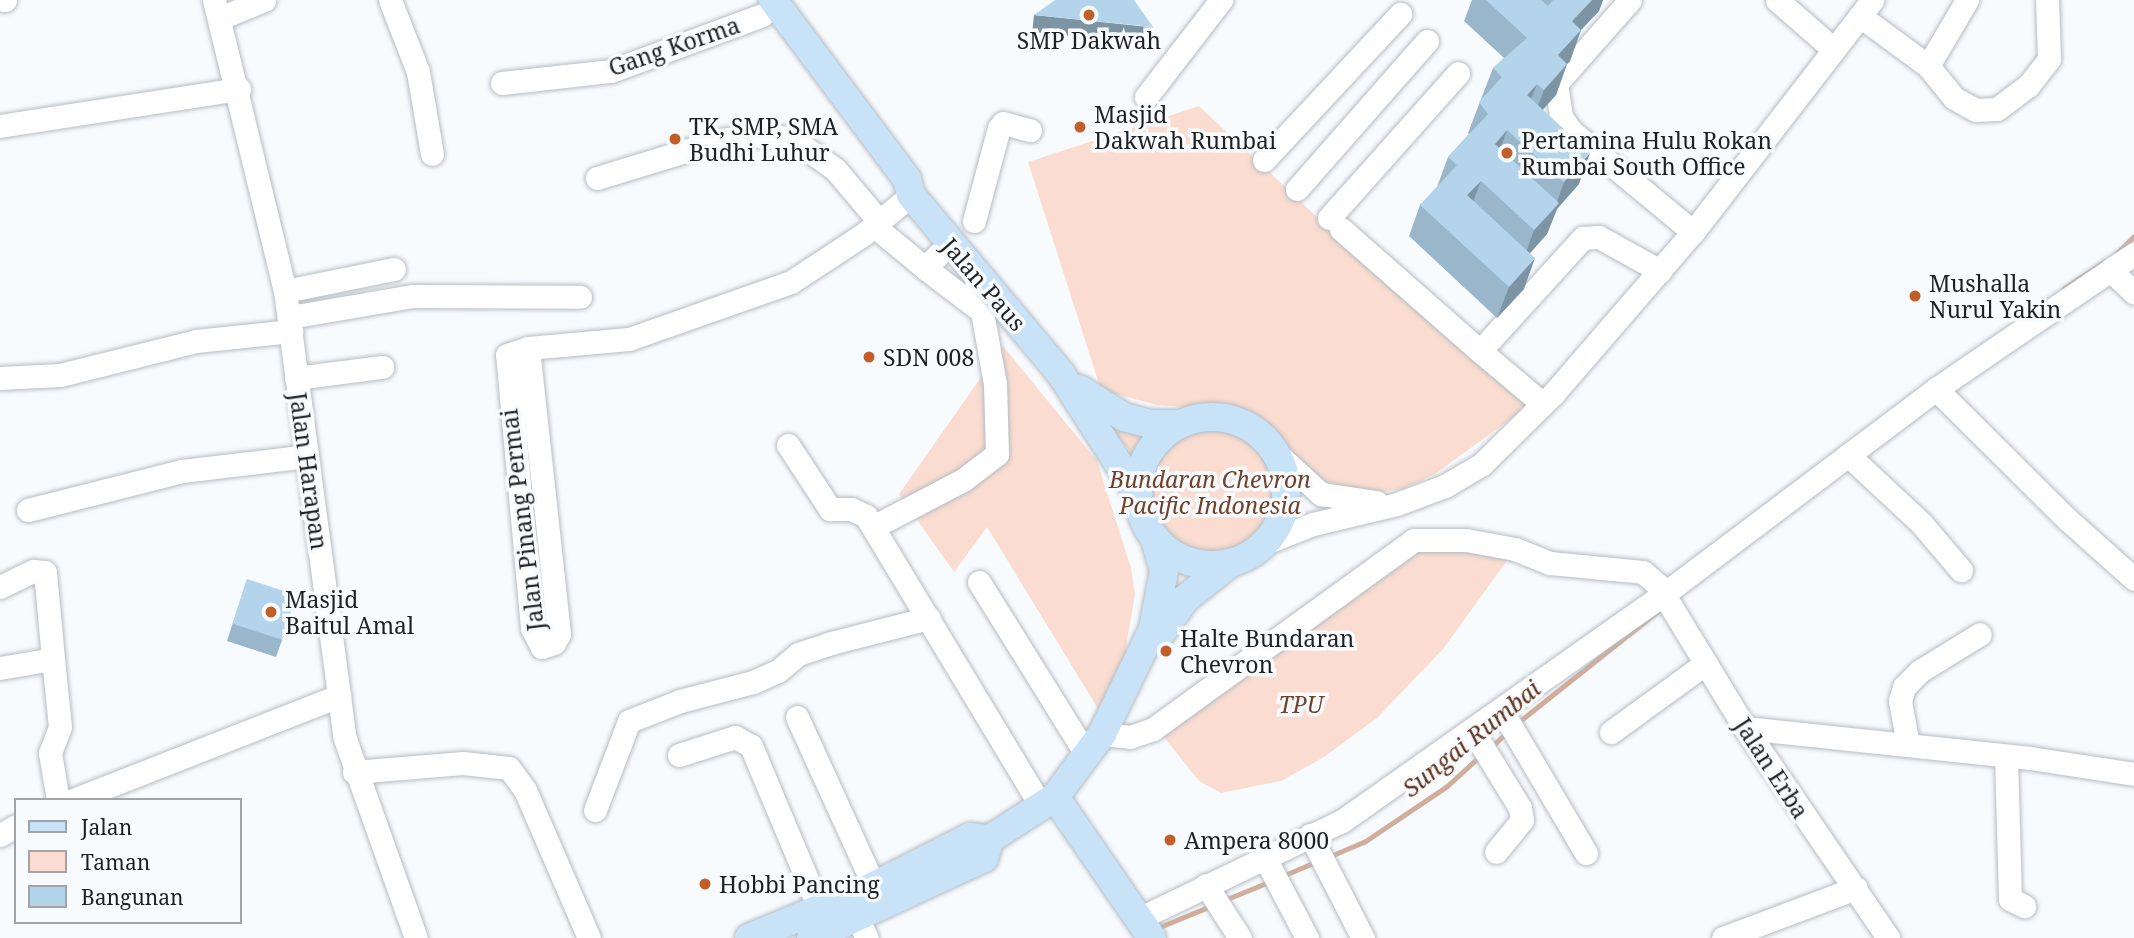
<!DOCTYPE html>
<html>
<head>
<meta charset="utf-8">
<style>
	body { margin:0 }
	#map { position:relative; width:2134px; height:938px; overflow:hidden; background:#f8fbfe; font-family:"Noto Serif",serif }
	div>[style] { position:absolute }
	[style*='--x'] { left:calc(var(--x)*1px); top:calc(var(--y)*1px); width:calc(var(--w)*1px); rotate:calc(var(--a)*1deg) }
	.green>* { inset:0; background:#faddd0 }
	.round { border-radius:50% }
	.stream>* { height:5px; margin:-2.5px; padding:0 2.5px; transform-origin:2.5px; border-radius:2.5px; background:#d1ad9c }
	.roads { filter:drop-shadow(0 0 2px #b5bcc2) drop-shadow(0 0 2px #b5bcc2) }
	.minor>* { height:23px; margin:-11.5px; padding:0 11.5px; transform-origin:11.5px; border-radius:11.5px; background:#fff }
	.major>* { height:28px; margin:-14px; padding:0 14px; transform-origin:14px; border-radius:14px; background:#c8e3f8 }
	.major>.ring { margin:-14px; padding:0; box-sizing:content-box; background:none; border:28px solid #c8e3f8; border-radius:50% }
	.wall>* { inset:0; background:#9ab6ca }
	.shaded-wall>* { inset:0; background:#7d94a4; transform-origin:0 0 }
	.building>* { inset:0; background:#b3d4eb; transform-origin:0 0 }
	.dots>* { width:19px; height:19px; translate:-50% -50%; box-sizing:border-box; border:4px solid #f8fbfe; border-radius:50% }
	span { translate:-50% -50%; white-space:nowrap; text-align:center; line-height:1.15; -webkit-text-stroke:7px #f8fbfe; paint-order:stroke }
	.poi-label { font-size:23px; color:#1e2022 }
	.left { translate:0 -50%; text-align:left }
	.street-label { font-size:23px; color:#1e2022 }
	.park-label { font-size:23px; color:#724129; font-style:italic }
	.water-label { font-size:24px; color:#613219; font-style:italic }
	.legend { position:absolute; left:14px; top:798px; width:228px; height:126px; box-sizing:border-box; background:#f8fbfe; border:2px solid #a1a3a6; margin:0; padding:9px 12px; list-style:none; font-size:21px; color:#1e2022 }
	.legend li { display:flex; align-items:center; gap:14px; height:35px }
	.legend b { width:35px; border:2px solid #a1a3a6 }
</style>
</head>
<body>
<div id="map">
	<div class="green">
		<i style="clip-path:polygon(1199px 106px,1352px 250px,1549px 391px,1435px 474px,1403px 489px,1364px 494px,1324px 481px,1246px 411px,1157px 405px,1101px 390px,1028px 162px)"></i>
		<i style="clip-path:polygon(1003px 346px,1097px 461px,1131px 568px,1135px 594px,1122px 671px,1100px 712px,987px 527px,954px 572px,899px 494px)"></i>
		<i style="clip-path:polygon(1091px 408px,1152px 433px,1135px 456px)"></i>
		<i class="round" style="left:1146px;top:428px;width:128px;height:128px"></i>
		<i style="clip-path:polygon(1428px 539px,1514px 551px,1443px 649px,1377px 718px,1324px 757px,1281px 781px,1221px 793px,1199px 781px,1163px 736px)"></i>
	</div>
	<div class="stream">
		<i style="--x:2116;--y:254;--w:25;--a:-45"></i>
		<i style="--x:2064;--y:288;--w:49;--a:-33.4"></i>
		<i style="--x:1516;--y:724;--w:181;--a:-38.5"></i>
		<i style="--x:1490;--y:748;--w:25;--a:-43"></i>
		<i style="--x:1328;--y:857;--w:39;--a:-23"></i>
		<i style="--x:1364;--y:842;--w:100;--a:-34"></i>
		<i style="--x:1447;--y:786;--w:47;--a:-42.4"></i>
		<i style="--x:1280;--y:877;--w:39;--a:-23"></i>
		<i style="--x:1222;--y:901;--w:53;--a:-22.2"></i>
		<i style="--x:1157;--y:928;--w:61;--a:-22.3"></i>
	</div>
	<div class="roads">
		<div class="minor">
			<i style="--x:4;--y:0;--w:1;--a:0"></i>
			<i style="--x:214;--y:0;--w:300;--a:76.3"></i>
			<i style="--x:285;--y:291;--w:449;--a:82.4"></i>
			<i style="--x:344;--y:736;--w:214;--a:70.4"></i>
			<i style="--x:390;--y:0;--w:77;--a:68.7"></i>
			<i style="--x:418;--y:72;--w:83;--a:80.3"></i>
			<i style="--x:1630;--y:0;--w:112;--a:131.4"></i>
			<i style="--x:1556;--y:84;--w:33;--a:81"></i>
			<i style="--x:1561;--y:117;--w:17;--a:54"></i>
			<i style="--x:1571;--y:131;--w:158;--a:39.6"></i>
			<i style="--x:1777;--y:0;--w:73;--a:41.1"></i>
			<i style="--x:1860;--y:16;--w:84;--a:36.3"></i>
			<i style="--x:1928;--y:66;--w:41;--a:50.9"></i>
			<i style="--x:1954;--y:98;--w:25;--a:29"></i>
			<i style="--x:1976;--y:110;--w:21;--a:-3"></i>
			<i style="--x:1997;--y:109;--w:39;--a:-37"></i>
			<i style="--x:2028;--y:86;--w:34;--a:-52"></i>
			<i style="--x:2049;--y:59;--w:59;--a:-91.9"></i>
			<i style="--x:220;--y:18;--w:48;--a:-22.2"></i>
			<i style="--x:1928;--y:66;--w:77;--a:-59.4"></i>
			<i style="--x:502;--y:83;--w:110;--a:-6.3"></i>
			<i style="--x:611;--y:71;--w:161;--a:-20.3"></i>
			<i style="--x:1146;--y:97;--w:123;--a:-52.3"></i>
			<i style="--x:0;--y:126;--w:242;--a:-8.8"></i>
			<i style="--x:1264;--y:160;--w:200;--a:-47"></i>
			<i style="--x:597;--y:178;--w:130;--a:-17"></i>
			<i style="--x:721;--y:140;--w:39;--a:-7"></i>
			<i style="--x:760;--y:135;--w:31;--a:6"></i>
			<i style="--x:791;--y:138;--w:54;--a:35.2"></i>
			<i style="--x:835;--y:169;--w:67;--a:49.9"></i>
			<i style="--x:1297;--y:189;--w:197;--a:-48.7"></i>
			<i style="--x:1329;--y:218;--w:194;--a:-48.3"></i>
			<i style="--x:974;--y:221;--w:96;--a:-75"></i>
			<i style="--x:999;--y:128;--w:6;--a:-51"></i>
			<i style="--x:1003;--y:123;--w:28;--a:15"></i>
			<i style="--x:1341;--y:229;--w:185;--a:41.3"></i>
			<i style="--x:1480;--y:351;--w:153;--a:-47.7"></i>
			<i style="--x:1583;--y:238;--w:16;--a:-4"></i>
			<i style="--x:1599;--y:237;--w:70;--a:29.1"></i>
			<i style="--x:879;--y:230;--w:60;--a:39.6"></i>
			<i style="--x:925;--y:268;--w:34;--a:-45"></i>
			<i style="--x:925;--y:268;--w:69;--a:37.4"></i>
			<i style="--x:2110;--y:270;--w:33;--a:43"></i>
			<i style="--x:285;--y:291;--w:111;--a:-11.4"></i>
			<i style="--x:290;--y:317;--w:125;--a:-9.7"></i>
			<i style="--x:413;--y:296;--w:167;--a:0.3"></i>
			<i style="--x:528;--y:348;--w:288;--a:83.8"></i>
			<i style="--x:559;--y:634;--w:10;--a:119"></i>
			<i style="--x:554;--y:643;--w:13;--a:162"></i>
			<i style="--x:542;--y:647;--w:21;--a:-118"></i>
			<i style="--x:532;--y:628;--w:274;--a:-95.2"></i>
			<i style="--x:507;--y:355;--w:22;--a:-18"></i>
			<i style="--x:528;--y:348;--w:101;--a:-5.1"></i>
			<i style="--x:629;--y:339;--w:172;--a:-19.4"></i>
			<i style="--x:791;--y:282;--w:87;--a:-33.3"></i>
			<i style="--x:864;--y:234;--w:61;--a:-39.7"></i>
			<i style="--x:1480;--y:351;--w:82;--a:40.1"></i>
			<i style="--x:0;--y:378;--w:60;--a:-2.9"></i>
			<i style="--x:60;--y:375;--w:140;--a:-14"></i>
			<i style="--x:196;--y:341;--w:96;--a:-6"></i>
			<i style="--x:296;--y:378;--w:87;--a:-7.3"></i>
			<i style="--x:1936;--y:389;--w:185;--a:44.8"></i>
			<i style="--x:2067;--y:519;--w:90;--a:41.8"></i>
			<i style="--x:788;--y:445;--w:77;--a:56.7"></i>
			<i style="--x:830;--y:509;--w:21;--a:0"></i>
			<i style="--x:851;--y:509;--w:17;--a:25"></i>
			<i style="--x:866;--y:516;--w:339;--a:58.9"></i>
			<i style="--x:1274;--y:451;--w:64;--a:42.5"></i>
			<i style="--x:1321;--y:494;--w:56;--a:8.3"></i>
			<i style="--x:1848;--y:455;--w:100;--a:43"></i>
			<i style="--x:1921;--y:523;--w:62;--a:49.6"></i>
			<i style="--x:28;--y:510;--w:159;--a:-14.2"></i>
			<i style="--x:182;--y:471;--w:126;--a:-6.8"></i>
			<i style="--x:873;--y:527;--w:102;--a:-27.6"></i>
			<i style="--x:963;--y:480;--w:43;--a:-37.4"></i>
			<i style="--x:997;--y:454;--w:70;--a:-91.6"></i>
			<i style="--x:995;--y:384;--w:113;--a:-100.2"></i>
			<i style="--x:1265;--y:543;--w:52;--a:-21.6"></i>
			<i style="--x:1313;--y:524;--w:86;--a:-13.4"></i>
			<i style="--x:1397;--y:504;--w:51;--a:-20.6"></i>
			<i style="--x:1445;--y:486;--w:43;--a:-30.7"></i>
			<i style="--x:1482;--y:464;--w:100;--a:-44.6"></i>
			<i style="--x:1553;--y:394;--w:214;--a:-49.2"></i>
			<i style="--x:1693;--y:232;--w:293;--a:-52.3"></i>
			<i style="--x:979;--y:582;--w:203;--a:58.1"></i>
			<i style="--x:0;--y:587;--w:37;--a:-26"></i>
			<i style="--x:33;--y:571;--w:12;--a:5"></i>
			<i style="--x:45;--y:572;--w:87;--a:84.7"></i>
			<i style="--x:53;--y:659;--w:54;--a:170.4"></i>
			<i style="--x:53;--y:659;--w:68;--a:84.1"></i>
			<i style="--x:60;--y:727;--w:28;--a:111"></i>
			<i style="--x:50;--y:753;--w:48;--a:80.3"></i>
			<i style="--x:1502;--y:711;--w:165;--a:59.4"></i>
			<i style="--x:797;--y:717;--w:186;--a:65.5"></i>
			<i style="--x:1745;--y:728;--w:287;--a:6"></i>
			<i style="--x:2030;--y:758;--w:105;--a:8.7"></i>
			<i style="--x:1473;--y:731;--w:90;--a:58.6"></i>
			<i style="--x:1520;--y:808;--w:12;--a:81"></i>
			<i style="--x:1522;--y:820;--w:41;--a:129.1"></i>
			<i style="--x:1611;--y:732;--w:117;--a:-36"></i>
			<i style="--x:1102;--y:734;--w:28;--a:6"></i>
			<i style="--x:1130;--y:737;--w:24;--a:-19"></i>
			<i style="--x:1153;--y:729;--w:322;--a:-35.9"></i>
			<i style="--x:1414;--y:540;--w:52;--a:0"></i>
			<i style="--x:1466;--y:540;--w:50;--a:10.4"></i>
			<i style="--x:1515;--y:549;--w:38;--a:22"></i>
			<i style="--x:1550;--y:563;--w:93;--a:5.5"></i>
			<i style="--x:1643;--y:572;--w:20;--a:41"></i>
			<i style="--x:1658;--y:585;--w:167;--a:58.7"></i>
			<i style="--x:1745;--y:728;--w:254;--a:55.7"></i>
			<i style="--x:1908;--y:745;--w:45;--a:-100.3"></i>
			<i style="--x:1900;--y:701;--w:15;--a:-74"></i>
			<i style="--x:1904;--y:687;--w:23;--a:-45"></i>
			<i style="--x:1920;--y:671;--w:70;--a:-31.7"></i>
			<i style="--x:679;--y:755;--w:59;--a:-17.8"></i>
			<i style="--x:735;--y:737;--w:18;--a:29"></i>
			<i style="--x:751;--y:746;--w:178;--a:67.2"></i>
			<i style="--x:2006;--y:756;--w:143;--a:88.4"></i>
			<i style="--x:2010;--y:899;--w:16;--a:27"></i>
			<i style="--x:354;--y:772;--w:109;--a:-4.7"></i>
			<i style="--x:463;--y:763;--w:46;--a:6.2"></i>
			<i style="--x:509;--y:768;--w:27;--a:54"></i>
			<i style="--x:525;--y:790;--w:161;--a:66.6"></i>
			<i style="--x:73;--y:800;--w:286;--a:-21.4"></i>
			<i style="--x:595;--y:810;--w:95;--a:-69.1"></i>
			<i style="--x:629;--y:721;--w:55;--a:-21.4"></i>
			<i style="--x:680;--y:701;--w:75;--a:-14.6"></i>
			<i style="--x:753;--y:682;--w:27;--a:-24"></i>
			<i style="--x:778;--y:671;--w:26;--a:-40"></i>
			<i style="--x:798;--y:654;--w:35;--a:-18"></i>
			<i style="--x:831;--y:643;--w:101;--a:-14.3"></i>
			<i style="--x:0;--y:835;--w:18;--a:-29"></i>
			<i style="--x:1310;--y:835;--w:116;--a:62.8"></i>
			<i style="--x:1264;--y:856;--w:93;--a:62.3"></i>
			<i style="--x:1206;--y:885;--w:63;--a:57.3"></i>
			<i style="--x:858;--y:919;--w:21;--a:65"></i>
			<i style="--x:1138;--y:919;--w:226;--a:-25.7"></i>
			<i style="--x:1342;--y:821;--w:394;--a:-35.2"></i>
			<i style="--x:1664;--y:594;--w:341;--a:-37"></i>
			<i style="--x:1936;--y:389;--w:240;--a:-34.3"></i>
			<i style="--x:1723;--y:938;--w:142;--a:-20.6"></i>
		</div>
		<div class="major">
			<i style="--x:773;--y:0;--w:224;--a:53.2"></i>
			<i style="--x:907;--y:179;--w:16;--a:76"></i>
			<i style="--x:911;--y:195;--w:234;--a:50"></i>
			<i style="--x:1061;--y:374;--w:143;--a:57.3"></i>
			<i style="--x:1079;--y:389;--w:53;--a:31.9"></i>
			<i style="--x:1124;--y:417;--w:27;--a:15"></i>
			<i style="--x:1150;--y:424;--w:30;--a:0"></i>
			<i class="ring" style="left:1138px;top:417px;width:120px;height:120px"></i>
			<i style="--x:1159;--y:636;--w:45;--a:-54.9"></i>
			<i style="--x:1185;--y:599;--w:58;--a:-38.7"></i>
			<i style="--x:1055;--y:797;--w:171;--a:55.5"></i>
			<i style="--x:749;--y:938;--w:135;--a:-22.6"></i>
			<i style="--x:874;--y:886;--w:108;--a:-27"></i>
			<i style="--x:970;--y:837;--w:20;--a:6"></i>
			<i style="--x:811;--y:938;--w:191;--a:-24.8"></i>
			<i style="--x:984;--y:858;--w:20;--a:-72"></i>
			<i style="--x:990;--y:839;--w:77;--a:-32.9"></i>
			<i style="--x:1055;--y:797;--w:79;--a:-53.3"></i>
			<i style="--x:1102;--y:734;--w:117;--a:-64.1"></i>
			<i style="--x:1153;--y:629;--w:59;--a:-79.3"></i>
			<i style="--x:1164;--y:571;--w:35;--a:-106"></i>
		</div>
	</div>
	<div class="wall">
		<i style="clip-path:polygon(1472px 0,1603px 0,1599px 11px,1581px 30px,1570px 61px,1567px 64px,1556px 95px,1543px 110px,1579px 184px,1557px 209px,1547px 234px,1530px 253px,1524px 289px,1497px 318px,1409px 236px,1420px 205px,1437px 187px,1448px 157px,1469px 134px,1468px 133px,1493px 68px,1504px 58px,1464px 21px)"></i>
		<i style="clip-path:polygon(247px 579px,282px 640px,276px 657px,227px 641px)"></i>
	</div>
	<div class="shaded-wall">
		<i style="clip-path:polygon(1592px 0,1603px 0,1599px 11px,1581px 30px,1570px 61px,1547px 86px,1558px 55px,1572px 21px)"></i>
		<i style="left:1034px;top:15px;width:120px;height:17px;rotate:6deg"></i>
		<i style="clip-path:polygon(1567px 64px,1556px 95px,1532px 121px,1544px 90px)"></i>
		<i style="clip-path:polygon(1537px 84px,1525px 115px,1527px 95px)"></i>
		<i style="clip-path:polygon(1507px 130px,1496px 161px,1495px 144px)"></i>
		<i style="clip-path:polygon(1590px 153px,1579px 184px,1557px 209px,1547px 234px,1523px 261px,1534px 230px,1555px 208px,1564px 182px)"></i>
		<i style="clip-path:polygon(1481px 181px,1469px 212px,1467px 195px)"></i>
		<i style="clip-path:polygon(1535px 258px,1524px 289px,1497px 318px,1509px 287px)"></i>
	</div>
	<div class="building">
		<i style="clip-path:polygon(1055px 0,1134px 0,1153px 27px,1034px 15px)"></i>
		<i style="clip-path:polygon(1486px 0,1541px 0,1548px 6px,1553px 0,1592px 0,1572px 21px,1581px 30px,1558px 55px,1567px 64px,1544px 90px,1537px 84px,1527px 95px,1590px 153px,1564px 182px,1507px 130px,1495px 144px,1559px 203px,1534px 230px,1481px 181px,1467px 195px,1535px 258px,1509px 287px,1420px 205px,1457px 165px,1448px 157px,1488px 114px,1479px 102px,1502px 77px,1493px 68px,1527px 38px)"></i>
		<i style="left:247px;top:579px;width:52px;height:47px;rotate:18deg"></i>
	</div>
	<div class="dots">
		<i style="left:1089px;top:15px;background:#c25e28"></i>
		<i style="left:1080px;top:127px;background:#c25e28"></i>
		<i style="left:675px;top:139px;background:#c25e28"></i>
		<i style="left:1507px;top:153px;background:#c25e28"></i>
		<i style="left:1915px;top:296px;background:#c25e28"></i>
		<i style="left:869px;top:357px;background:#c25e28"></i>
		<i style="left:271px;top:612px;background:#c25e28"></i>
		<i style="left:1166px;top:651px;background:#c25e28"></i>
		<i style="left:1170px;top:840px;background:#c25e28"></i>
		<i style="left:705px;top:884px;background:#c25e28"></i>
	</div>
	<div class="poi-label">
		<span style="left:1089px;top:40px">SMP Dakwah</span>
		<span class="left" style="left:1094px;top:127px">Masjid<br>Dakwah Rumbai</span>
		<span class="left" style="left:689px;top:139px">TK, SMP, SMA<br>Budhi Luhur</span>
		<span class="left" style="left:1521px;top:153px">Pertamina Hulu Rokan<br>Rumbai South Office</span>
		<span class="left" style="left:1929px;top:296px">Mushalla<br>Nurul Yakin</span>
		<span class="left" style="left:883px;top:357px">SDN 008</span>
		<span class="left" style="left:285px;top:612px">Masjid<br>Baitul Amal</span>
		<span class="left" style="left:1180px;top:651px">Halte Bundaran<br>Chevron</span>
		<span class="left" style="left:1184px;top:840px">Ampera 8000</span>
		<span class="left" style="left:719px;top:884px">Hobbi Pancing</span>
	</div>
	<div class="street-label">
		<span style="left:674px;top:46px;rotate:-19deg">Gang Korma</span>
		<span style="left:984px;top:284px;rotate:49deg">Jalan Paus</span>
		<span style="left:309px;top:471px;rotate:82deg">Jalan Harapan</span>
		<span style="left:522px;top:520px;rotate:-97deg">Jalan Pinang Permai</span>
		<span style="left:1772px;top:768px;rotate:57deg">Jalan Erba</span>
	</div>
	<div class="park-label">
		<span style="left:1210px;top:492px">Bundaran Chevron<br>Pacific Indonesia</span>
		<span style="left:1301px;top:704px">TPU</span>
	</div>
	<div class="water-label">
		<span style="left:1471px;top:738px;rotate:-39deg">Sungai Rumbai</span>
	</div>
	<ul class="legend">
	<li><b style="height:9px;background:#c8e3f8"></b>Jalan</li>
	<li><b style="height:19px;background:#faddd0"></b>Taman</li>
	<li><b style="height:19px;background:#b3d4eb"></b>Bangunan</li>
	</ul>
</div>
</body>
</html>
